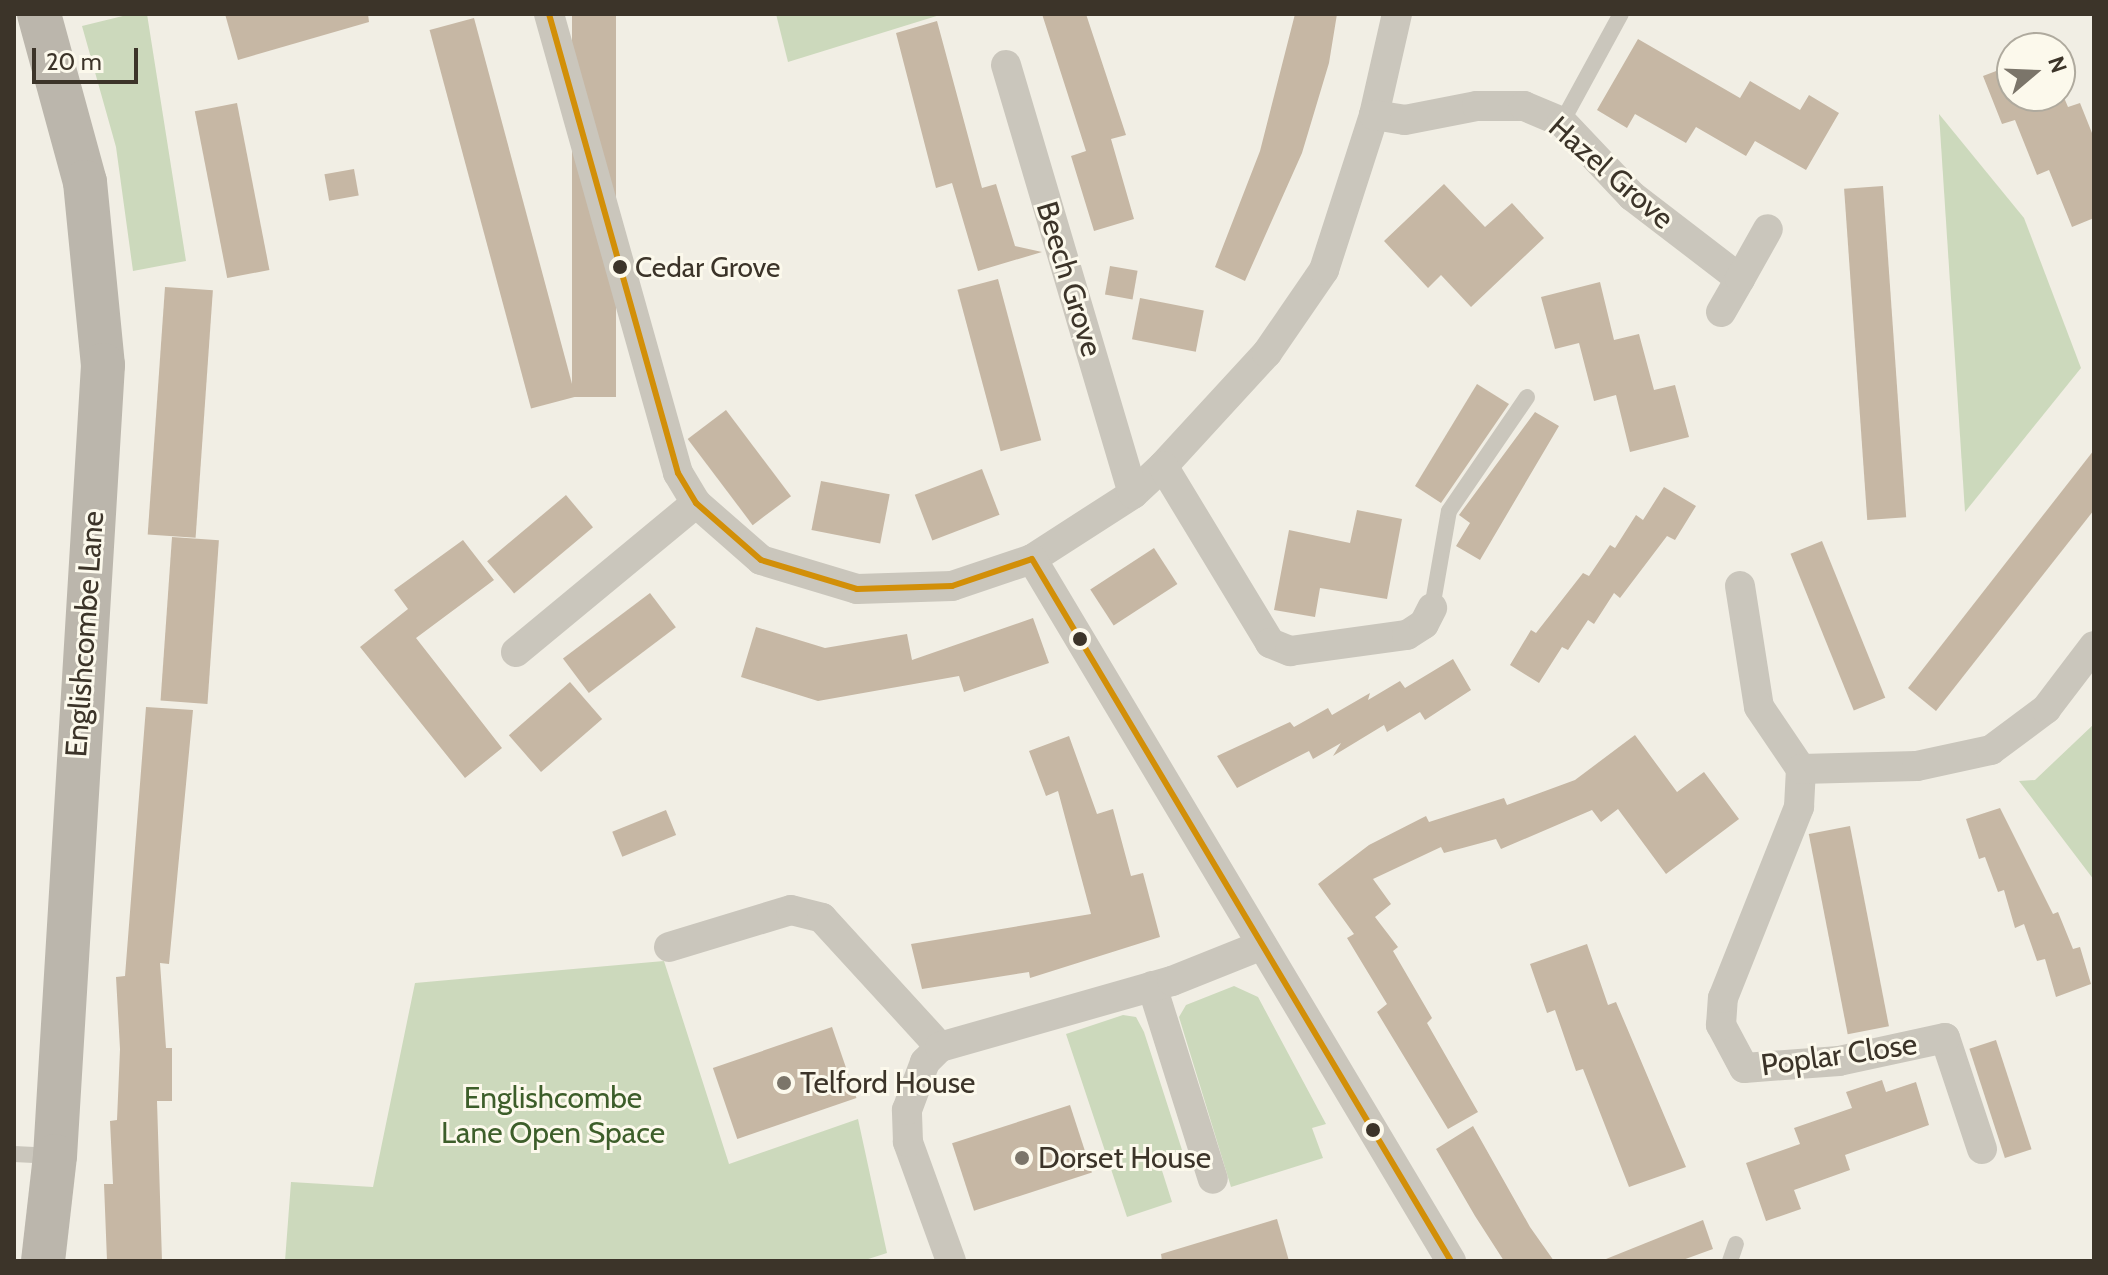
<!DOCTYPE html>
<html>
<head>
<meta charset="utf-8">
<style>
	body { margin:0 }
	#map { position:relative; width:2108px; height:1275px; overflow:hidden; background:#f1eee4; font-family:Cabin,sans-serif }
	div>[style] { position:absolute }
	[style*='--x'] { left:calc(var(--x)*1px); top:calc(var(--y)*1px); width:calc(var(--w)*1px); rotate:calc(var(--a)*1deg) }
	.green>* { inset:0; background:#ccd9bc }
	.building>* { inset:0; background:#c6b7a4; transform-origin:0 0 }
	.lane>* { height:16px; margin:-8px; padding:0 8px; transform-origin:8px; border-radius:8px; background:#cac6bc }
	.street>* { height:30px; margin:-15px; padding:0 15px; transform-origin:15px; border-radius:15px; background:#cac6bc }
	.secondary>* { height:44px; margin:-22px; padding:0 22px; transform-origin:22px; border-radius:22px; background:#bbb6ac }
	.bus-1>* { height:6px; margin:-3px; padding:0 3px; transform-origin:3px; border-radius:3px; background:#d28f08 }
	.dots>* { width:22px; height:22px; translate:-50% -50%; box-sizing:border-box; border:4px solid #fcf9ec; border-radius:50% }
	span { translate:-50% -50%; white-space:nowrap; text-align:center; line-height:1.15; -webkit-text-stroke:6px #fcf9ec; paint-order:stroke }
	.bus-label { font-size:28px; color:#3c3429 }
	.left { translate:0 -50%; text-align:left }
	.street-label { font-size:30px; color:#3c3429 }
	.poi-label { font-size:30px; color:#3c3429 }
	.park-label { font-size:30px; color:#3d5e2a }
	.frame { position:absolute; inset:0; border:16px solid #3c3429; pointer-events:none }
	.north { position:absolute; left:1996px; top:32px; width:80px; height:80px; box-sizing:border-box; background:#fcf9ec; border:2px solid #afaa9e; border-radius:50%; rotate:71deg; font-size:22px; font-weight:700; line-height:32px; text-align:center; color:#3c3429 }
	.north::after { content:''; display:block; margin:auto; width:28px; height:36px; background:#7b756a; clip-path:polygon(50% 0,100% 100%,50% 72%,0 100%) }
	.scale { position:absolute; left:32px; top:48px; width:106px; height:36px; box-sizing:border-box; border:4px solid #3c3429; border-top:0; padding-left:10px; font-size:24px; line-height:28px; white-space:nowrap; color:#3c3429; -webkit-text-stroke:6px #fcf9ec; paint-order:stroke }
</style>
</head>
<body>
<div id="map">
	<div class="green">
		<i style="clip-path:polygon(131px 14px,147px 14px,186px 261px,133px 271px,116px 147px,82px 26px)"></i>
		<i style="clip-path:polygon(776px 14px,943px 14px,788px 62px)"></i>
		<i style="clip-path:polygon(1939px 114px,2024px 218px,2081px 368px,1965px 512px)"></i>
		<i style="clip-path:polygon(2094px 724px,2094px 880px,2019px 781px,2035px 780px)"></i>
		<i style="clip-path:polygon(664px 961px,729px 1164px,858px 1119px,887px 1253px,862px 1261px,285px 1261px,291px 1182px,373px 1187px,415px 983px)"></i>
		<i style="clip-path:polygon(1234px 986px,1258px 997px,1326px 1124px,1312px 1128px,1323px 1158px,1231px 1187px,1179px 1017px,1186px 1005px)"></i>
		<i style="clip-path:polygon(1123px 1015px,1136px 1017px,1144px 1032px,1182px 1150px,1158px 1158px,1172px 1202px,1127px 1217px,1066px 1034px)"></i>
	</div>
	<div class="building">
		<i style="clip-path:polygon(225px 14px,368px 14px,369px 22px,238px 60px)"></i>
		<i style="left:572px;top:14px;width:44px;height:383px"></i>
		<i style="clip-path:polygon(1042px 14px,1086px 14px,1126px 135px,1111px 139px,1134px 219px,1094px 231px,1071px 156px,1086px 151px)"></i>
		<i style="clip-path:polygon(1295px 14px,1337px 14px,1329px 63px,1302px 153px,1245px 281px,1215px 267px,1260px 151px)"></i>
		<i style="left:474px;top:18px;width:392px;height:46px;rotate:75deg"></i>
		<i style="clip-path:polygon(937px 21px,982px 188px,996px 184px,1015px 246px,1042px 252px,978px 271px,952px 183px,936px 188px,896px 33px)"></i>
		<i style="clip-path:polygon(1638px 39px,1740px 98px,1750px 81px,1800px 110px,1809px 95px,1839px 113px,1806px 170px,1755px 141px,1746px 156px,1696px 127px,1686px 143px,1635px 114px,1627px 128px,1597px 110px)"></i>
		<i style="clip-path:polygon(2012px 65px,2012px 96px,2060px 96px,2060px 88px,2068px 107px,2080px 103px,2094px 138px,2094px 218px,2072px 227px,2049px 170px,2037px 175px,2015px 120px,2002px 124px,1983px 76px)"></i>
		<i style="left:237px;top:103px;width:170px;height:43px;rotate:79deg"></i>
		<i style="left:354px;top:169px;width:27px;height:30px;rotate:80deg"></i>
		<i style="clip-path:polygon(1444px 184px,1485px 227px,1512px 203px,1544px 238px,1471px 307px,1441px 275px,1428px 288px,1384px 241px)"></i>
		<i style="left:1883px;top:186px;width:332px;height:39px;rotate:86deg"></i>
		<i style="left:1110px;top:266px;width:28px;height:29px;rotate:10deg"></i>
		<i style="left:998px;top:279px;width:167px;height:42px;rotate:75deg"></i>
		<i style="clip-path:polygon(1600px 282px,1614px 340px,1639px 334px,1654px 390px,1675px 385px,1689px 437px,1630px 452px,1616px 395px,1594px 401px,1579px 343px,1555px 349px,1541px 297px)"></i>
		<i style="left:165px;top:287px;width:48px;height:248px;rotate:4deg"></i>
		<i style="left:1140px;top:298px;width:65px;height:42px;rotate:11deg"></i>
		<i style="clip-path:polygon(1477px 384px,1509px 404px,1441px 503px,1415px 486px)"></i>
		<i style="left:726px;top:410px;width:108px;height:48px;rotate:53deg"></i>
		<i style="clip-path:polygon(1535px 412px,1559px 426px,1480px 560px,1456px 546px,1470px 523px,1459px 515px)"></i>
		<i style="clip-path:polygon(2094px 450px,2094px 510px,1936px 711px,1908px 688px)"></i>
		<i style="left:982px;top:469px;width:49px;height:72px;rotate:69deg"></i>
		<i style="left:821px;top:481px;width:70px;height:50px;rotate:11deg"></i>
		<i style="clip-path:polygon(1664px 487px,1696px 506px,1675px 540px,1667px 536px,1620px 598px,1614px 593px,1594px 624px,1588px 620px,1568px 650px,1562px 647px,1539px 683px,1510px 665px,1531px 630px,1536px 633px,1583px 573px,1589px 576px,1610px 545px,1615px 548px,1636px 515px,1643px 520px)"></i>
		<i style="left:566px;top:495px;width:42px;height:103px;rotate:50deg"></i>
		<i style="clip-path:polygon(1357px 510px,1402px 519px,1387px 599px,1320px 588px,1315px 617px,1274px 610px,1289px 530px,1350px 543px)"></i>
		<i style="left:172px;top:537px;width:47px;height:164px;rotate:4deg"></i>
		<i style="clip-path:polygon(463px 540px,494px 580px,416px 638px,502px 748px,465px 778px,360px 647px,408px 609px,394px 590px)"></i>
		<i style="left:1822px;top:541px;width:169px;height:34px;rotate:68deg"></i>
		<i style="left:1154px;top:548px;width:43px;height:76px;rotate:57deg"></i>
		<i style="left:650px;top:593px;width:43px;height:109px;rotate:53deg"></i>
		<i style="clip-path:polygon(1033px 618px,1049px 663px,964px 692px,959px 676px,818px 701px,741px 677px,756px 627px,825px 648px,907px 634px,912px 660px)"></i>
		<i style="clip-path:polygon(1453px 659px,1471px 690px,1425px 720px,1420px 712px,1387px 732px,1384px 725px,1333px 756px,1341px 743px,1313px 759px,1309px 751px,1237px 788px,1217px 756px,1290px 722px,1294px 727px,1328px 708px,1332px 715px,1370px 693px,1368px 700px,1400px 681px,1405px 688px)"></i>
		<i style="left:570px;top:682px;width:49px;height:81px;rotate:49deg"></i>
		<i style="clip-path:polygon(146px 707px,193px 710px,169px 964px,160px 963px,166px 1048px,172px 1048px,172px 1101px,157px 1101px,162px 1261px,107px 1261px,104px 1184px,113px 1184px,110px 1121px,117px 1120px,120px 1049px,116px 977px,125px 976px)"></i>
		<i style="clip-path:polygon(1635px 735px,1677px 792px,1704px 772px,1739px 819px,1666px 874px,1618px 809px,1601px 822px,1592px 810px,1501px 849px,1496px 839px,1444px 853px,1441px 847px,1373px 879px,1391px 904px,1375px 917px,1398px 947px,1393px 951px,1432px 1018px,1427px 1023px,1478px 1112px,1448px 1129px,1377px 1012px,1387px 1004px,1347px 938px,1354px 934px,1318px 884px,1369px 845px,1426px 816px,1429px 822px,1504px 798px,1507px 805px,1575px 780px)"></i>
		<i style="clip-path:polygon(1069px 736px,1097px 814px,1113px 809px,1131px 876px,1143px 873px,1160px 937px,1030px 978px,1029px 972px,922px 989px,911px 944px,1091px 914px,1058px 791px,1046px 796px,1029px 751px)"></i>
		<i style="clip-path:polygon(2000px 808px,2053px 914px,2058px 912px,2073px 949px,2080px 947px,2091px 984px,2056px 997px,2045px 959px,2037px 961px,2024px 924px,2015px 928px,2004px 890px,1998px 892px,1985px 857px,1979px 859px,1966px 819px)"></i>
		<i style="left:666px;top:810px;width:27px;height:58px;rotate:68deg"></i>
		<i style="left:1850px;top:826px;width:204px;height:42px;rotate:79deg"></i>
		<i style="clip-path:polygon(1587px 944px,1608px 1005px,1616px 1002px,1686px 1167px,1629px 1187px,1583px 1069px,1576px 1071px,1555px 1010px,1547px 1013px,1530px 964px)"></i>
		<i style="left:832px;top:1027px;width:75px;height:126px;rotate:71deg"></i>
		<i style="left:1996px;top:1040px;width:115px;height:28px;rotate:72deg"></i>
		<i style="clip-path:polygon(1882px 1080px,1886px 1092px,1916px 1082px,1929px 1125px,1845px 1155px,1850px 1170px,1794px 1190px,1801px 1209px,1766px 1221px,1746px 1163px,1800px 1144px,1794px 1128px,1852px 1108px,1846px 1092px)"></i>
		<i style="left:1070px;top:1105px;width:71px;height:124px;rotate:72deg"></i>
		<i style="clip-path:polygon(1473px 1126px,1530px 1227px,1554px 1261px,1504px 1261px,1475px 1216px,1436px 1149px)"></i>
		<i style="clip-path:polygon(1277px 1219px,1289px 1261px,1162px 1261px,1161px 1254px)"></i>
		<i style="clip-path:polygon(1703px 1220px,1713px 1249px,1680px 1261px,1601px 1261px)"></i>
	</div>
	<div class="lane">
		<i style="--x:1562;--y:122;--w:123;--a:-61.4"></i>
		<i style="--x:1432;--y:608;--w:98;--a:-80.1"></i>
		<i style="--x:1449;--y:511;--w:138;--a:-55.6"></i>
		<i style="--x:14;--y:1154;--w:40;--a:2.9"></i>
		<i style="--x:1730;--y:1261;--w:18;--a:-71"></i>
	</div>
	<div class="street">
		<i style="--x:549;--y:14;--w:477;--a:74.3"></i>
		<i style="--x:678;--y:473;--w:35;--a:59"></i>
		<i style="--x:696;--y:503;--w:86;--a:41.2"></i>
		<i style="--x:761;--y:560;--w:100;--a:16.8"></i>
		<i style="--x:857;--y:589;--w:95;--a:-1.8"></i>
		<i style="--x:952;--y:586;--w:84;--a:-18.6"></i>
		<i style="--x:1032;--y:559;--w:120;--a:-32.8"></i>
		<i style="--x:1133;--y:494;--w:41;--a:-43"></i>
		<i style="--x:1163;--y:466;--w:154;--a:-47.4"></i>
		<i style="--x:1267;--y:353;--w:101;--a:-55.5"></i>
		<i style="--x:1324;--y:270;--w:163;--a:-72.1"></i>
		<i style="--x:1374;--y:115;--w:104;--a:-77.2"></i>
		<i style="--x:1006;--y:65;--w:447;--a:73.5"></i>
		<i style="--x:1374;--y:115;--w:31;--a:9"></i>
		<i style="--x:1405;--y:120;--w:73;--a:-11"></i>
		<i style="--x:1477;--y:106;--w:47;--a:0"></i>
		<i style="--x:1524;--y:106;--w:41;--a:22.8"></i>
		<i style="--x:1562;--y:122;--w:102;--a:46.6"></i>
		<i style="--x:1632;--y:196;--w:136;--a:37.5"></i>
		<i style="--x:1740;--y:279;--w:38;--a:120"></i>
		<i style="--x:1740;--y:279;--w:57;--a:-60.8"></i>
		<i style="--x:1163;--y:466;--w:207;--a:58.8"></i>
		<i style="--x:1270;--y:643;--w:22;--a:22"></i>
		<i style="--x:1290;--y:651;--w:118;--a:-7.8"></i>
		<i style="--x:1407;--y:635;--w:20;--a:-33"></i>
		<i style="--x:1424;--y:624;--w:18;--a:-63"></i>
		<i style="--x:1032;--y:559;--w:818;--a:59.17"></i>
		<i style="--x:1740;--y:586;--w:122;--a:81.1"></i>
		<i style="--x:1759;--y:707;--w:75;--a:55.9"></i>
		<i style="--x:516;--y:652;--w:234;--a:-39.6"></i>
		<i style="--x:669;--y:947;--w:127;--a:-16.9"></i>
		<i style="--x:791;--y:910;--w:32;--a:14"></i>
		<i style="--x:822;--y:918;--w:175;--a:47.5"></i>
		<i style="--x:1152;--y:986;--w:202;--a:72.5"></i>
		<i style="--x:1982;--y:1149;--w:117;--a:-108.4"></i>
		<i style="--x:1945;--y:1038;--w:108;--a:167.8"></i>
		<i style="--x:1839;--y:1061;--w:95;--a:175.8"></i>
		<i style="--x:1744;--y:1068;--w:49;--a:-118.1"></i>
		<i style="--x:1721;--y:1025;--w:27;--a:-86"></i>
		<i style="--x:1723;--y:998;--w:206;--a:-68.3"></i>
		<i style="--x:1799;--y:807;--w:38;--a:-87"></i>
		<i style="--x:1801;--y:769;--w:116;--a:-1.5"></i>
		<i style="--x:1917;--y:766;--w:76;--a:-12.2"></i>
		<i style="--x:1991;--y:750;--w:69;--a:-36.7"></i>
		<i style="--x:2046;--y:709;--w:79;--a:-52.7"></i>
		<i style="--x:951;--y:1261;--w:127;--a:-109.9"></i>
		<i style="--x:908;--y:1142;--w:32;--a:-92"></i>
		<i style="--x:907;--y:1110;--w:51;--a:-69.4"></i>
		<i style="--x:925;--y:1062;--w:21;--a:-45"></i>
		<i style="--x:940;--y:1047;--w:241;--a:-15.9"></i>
		<i style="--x:1172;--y:981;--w:97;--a:-21.8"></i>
	</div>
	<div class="secondary">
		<i style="--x:39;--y:14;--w:174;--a:74.7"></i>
		<i style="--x:85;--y:182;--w:184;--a:84.4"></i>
		<i style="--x:103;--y:365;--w:792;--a:93.47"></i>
		<i style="--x:55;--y:1156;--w:106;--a:96.5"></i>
	</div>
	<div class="bus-1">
		<i style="--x:549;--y:14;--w:477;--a:74.3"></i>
		<i style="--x:678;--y:473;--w:35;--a:59"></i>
		<i style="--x:696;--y:503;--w:86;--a:41.2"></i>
		<i style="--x:761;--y:560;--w:100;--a:16.8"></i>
		<i style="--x:857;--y:589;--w:95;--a:-1.8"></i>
		<i style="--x:952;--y:586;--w:84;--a:-18.6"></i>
		<i style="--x:1032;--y:559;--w:818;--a:59.17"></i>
	</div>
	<div class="dots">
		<i style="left:620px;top:267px;background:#3c3429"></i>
		<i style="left:1080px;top:639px;background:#3c3429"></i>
		<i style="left:784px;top:1083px;background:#7b756a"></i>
		<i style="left:1373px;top:1130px;background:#3c3429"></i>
		<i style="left:1022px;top:1158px;background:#7b756a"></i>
	</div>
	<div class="bus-label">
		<span class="left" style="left:635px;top:267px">Cedar Grove</span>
	</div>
	<div class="street-label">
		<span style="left:1611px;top:173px;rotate:41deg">Hazel Grove</span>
		<span style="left:1069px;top:279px;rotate:73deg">Beech Grove</span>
		<span style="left:85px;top:634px;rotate:-86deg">Englishcombe Lane</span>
		<span style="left:1839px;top:1055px;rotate:-8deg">Poplar Close</span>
	</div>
	<div class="poi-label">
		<span class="left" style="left:800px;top:1083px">Telford House</span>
		<span class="left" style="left:1038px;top:1158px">Dorset House</span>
	</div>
	<div class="park-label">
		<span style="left:553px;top:1115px">Englishcombe<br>Lane Open Space</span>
	</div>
	<div class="frame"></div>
	<div class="north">N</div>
	<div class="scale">20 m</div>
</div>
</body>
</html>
